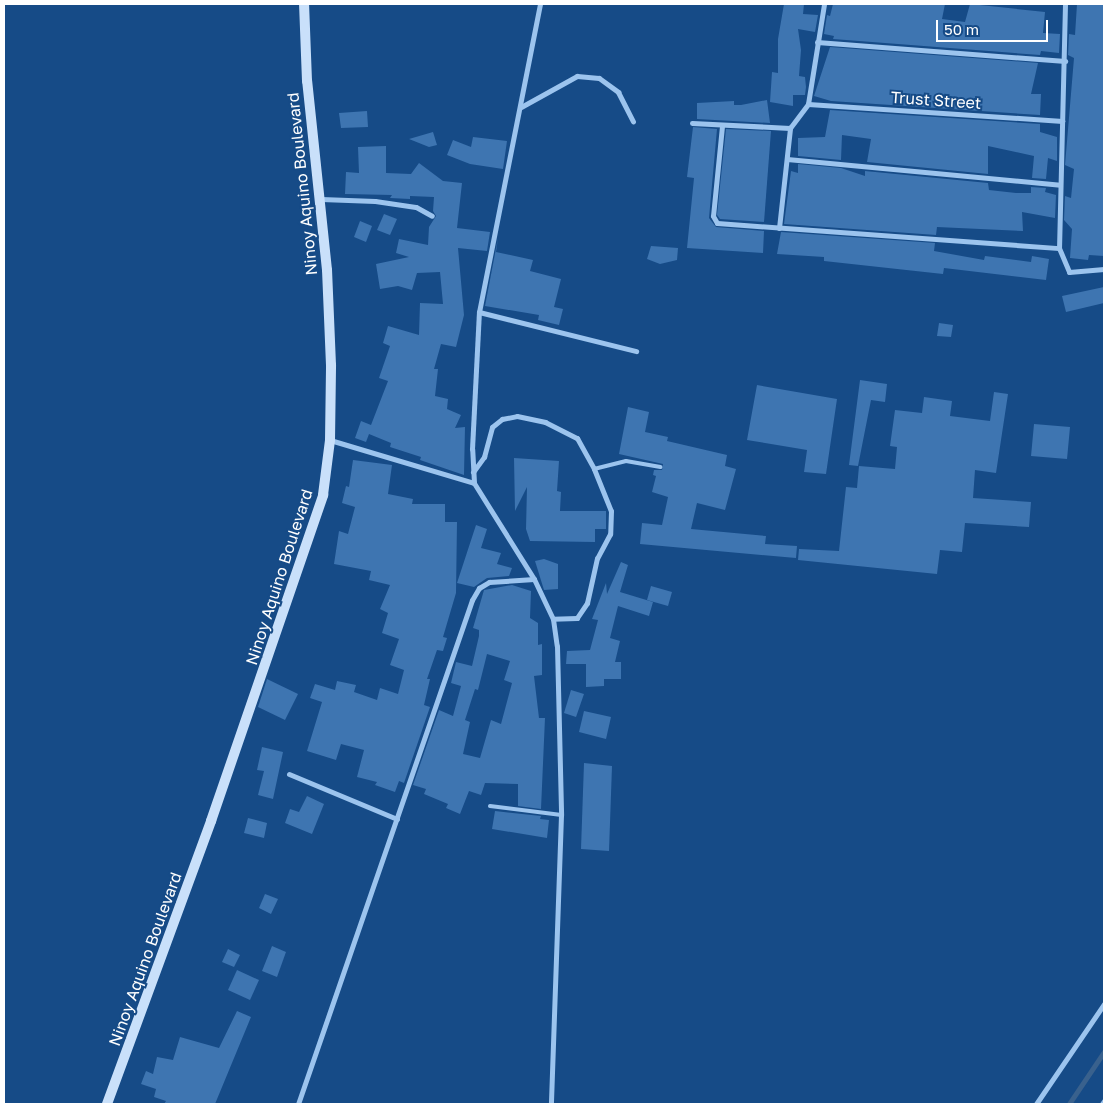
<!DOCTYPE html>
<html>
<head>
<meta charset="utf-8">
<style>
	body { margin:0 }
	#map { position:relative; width:1108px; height:1108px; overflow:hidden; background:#164b87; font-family:"Golos Text",sans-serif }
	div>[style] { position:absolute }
	.stream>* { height:4.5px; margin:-2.25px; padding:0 2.25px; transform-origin:2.25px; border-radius:2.25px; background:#39618d }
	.building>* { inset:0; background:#3e75b1 }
	.lane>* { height:4px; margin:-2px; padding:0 2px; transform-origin:2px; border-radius:2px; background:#9cc4ee }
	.street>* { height:5px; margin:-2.5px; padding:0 2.5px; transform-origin:2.5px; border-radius:2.5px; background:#9cc4ee }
	.secondary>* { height:10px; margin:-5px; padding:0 5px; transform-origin:5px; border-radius:5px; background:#c9e0fa }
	span { translate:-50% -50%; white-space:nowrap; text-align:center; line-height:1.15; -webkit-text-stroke:4px #164b87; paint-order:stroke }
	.street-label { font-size:16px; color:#fff }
	.frame { position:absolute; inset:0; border:5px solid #fff; pointer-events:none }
	.scale { position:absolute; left:936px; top:20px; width:112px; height:22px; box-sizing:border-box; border:2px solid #fff; border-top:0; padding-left:6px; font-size:15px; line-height:18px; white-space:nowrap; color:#fff; -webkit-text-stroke:4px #164b87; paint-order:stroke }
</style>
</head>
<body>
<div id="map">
	<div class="stream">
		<div style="left:1069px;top:1104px;width:63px;rotate:-56.1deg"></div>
	</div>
	<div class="building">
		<div style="clip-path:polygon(784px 4px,804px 4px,803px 14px,818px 15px,815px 32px,798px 29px,801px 50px,799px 76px,805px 77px,806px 87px,805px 95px,793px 95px,793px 106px,770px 102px,772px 72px,778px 73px,778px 39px)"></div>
		<div style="clip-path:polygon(833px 4px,945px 4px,942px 19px,965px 22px,970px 4px,1045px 12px,1043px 33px,1060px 34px,1059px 53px,1041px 51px,1040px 55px,833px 39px,834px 36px,824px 34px,827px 15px,830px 16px)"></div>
		<div style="clip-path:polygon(1077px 4px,1104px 4px,1104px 256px,1089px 255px,1088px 260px,1070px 258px,1072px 229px,1064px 220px,1065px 196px,1071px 198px,1074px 169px,1065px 165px,1074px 58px,1068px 55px,1069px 34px,1075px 35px)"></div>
		<div style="clip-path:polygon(830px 47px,1038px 63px,1031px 94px,1041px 94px,1040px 115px,831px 101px,814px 96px)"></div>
		<div style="clip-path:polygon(767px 100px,770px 123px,697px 119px,697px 103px,734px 101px,734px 105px,741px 105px)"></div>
		<div style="clip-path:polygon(830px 110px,1040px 124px,1040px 132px,1057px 137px,1057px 161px,1048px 158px,1046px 179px,1032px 178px,1034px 156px,988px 146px,988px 174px,867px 162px,871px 139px,842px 135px,841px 160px,798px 156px,798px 138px,825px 137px)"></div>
		<div style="clip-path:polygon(367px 111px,368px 127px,341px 128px,339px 113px)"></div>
		<div style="clip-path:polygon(693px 127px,717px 129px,709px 218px,716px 227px,764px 231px,763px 253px,687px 248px,694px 178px,687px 177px)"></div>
		<div style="clip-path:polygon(726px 129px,771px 131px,764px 222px,720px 219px,717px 215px)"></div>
		<div style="clip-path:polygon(433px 132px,437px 145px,429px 147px,409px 139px)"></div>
		<div style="clip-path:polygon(473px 137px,507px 141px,503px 169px,470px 164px,447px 155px,453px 140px,471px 147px)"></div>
		<div style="clip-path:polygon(386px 146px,386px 173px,411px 174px,419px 163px,443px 181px,462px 183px,457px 228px,490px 232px,487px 251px,458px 248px,464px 315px,456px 347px,441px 344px,434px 369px,438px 369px,435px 396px,448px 399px,447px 409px,461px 415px,455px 428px,465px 427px,464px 475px,420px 460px,421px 457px,390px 447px,391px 443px,369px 434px,366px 442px,355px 438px,361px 421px,371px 425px,388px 381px,379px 378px,390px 346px,383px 343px,388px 326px,419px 335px,420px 303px,443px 304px,440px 272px,417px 273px,412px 290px,398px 286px,380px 289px,376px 264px,409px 257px,396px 253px,399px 239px,428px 245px,429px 227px,436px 216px,433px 211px,434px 197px,410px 196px,410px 199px,390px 198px,392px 195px,345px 194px,346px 172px,359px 173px,358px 147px)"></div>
		<div style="clip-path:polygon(798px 164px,841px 168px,865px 176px,865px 171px,988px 183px,989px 190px,1016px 193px,1031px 193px,1031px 187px,1046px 188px,1045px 192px,1056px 195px,1055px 218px,1022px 212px,1023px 231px,937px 227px,936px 235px,784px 224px,791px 171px,798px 173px)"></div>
		<div style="clip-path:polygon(384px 214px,397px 219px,390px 235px,377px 230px)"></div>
		<div style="clip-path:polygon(360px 221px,372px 226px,366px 242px,354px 237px)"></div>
		<div style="clip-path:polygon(781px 232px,935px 243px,934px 251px,984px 260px,985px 256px,1031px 262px,1032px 256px,1049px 259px,1046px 280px,944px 268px,943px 274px,824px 261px,824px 257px,777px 254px)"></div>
		<div style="clip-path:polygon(498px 238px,496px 252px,533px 260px,530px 271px,561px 279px,554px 307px,563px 309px,559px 325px,538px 320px,539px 315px,485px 306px)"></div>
		<div style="clip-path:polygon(651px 246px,678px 248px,677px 260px,660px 264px,647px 259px)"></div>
		<div style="clip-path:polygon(1104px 287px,1104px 303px,1066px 312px,1062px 296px)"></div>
		<div style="clip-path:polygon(939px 323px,953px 325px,951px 337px,937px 336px)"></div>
		<div style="clip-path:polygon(860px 380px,887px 384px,885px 402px,871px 400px,858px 466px,849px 465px)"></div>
		<div style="clip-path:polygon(757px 385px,837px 399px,826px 474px,804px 472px,807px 450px,747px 440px)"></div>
		<div style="clip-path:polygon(994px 392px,1008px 394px,996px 473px,975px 470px,973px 498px,1031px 502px,1029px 527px,965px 523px,962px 552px,940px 550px,937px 574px,798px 560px,799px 549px,839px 551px,846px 487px,857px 488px,859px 466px,895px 469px,897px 447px,890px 446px,895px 410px,922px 413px,924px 397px,952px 401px,950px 416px,990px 421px)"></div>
		<div style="clip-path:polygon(628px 407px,649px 412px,645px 432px,668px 437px,667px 441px,727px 455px,725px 466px,736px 469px,725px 510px,697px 503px,691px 529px,766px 536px,765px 544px,797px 546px,796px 558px,640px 544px,642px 523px,662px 525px,668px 497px,652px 492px,656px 476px,653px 475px,654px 470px,662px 470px,663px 464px,619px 454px)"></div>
		<div style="clip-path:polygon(1034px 424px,1070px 427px,1067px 459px,1031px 456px)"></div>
		<div style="clip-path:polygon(514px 458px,559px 461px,557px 491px,561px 492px,560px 511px,606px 511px,606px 529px,595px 529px,595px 542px,530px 541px,526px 529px,527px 487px,515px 511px)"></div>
		<div style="clip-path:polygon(353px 460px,392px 465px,388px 494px,413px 499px,412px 504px,445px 504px,445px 522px,457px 522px,456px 593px,443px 637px,447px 638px,443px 651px,437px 650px,427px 679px,430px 679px,424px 705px,430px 707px,404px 783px,399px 781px,395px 792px,375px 785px,377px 782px,357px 777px,364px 750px,341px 744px,336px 760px,307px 751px,322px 702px,310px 698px,315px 684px,335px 690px,337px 681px,356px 685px,354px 692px,377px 700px,380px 688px,398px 694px,404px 670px,390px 665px,399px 639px,382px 633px,388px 613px,380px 609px,390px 585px,369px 580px,371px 571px,334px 564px,339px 531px,348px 534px,355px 507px,342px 503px,346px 486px,349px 487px)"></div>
		<div style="clip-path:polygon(476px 525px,487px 529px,481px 548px,501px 553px,497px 564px,512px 568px,509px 576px,487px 578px,474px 587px,457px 583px)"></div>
		<div style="clip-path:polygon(544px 559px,558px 564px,558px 589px,544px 590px,535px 561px)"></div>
		<div style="clip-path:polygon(621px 562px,628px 565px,620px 592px,653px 602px,649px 616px,618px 606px,610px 638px,620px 641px,615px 662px,621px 662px,621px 679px,604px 679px,604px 686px,586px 687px,586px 664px,566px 664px,567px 651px,590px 650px,598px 620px,592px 619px,606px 583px,607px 594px)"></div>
		<div style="clip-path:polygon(evenodd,512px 585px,531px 591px,530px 618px,538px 623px,538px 645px,542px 644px,542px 675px,534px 676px,539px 718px,545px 718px,541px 809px,518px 806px,518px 784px,485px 783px,481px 795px,469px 791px,460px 814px,446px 808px,448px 804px,424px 794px,426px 789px,413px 785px,439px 710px,453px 716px,461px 686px,451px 683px,456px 662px,472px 666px,479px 636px,479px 630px,473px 628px,484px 590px,512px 585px,487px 654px,510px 661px,504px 680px,512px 683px,501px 724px,491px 720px,480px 758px,463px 754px,470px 722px,465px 720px,475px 689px,478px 690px,487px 654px)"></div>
		<div style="clip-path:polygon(651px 586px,672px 592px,668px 606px,647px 600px)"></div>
		<div style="clip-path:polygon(267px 679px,298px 694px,285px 720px,258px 707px)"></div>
		<div style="clip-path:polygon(571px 690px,584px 694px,576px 717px,564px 713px)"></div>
		<div style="clip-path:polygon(584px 711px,611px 717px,606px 739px,579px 732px)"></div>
		<div style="clip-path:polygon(262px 747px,283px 752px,273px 799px,258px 795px,264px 771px,257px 770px)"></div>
		<div style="clip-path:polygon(584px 763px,612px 766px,609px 851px,581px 849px)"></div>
		<div style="clip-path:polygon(307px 796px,324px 804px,312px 834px,285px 823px,290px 809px,299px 812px)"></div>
		<div style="clip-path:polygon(495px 811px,541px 816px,540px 819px,549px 820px,547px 838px,492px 829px)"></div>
		<div style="clip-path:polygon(248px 818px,267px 823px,264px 838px,244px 833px)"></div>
		<div style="clip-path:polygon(265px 894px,278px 899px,271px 914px,259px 908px)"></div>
		<div style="clip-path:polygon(272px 946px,286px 952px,277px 977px,262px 971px)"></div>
		<div style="clip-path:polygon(228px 949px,240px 955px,234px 967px,222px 962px)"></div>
		<div style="clip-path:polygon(237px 970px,259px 980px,250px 1000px,228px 990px)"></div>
		<div style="clip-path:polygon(237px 1011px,251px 1017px,215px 1104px,164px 1104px,166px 1101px,154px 1097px,156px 1089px,141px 1084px,146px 1071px,153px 1074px,157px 1057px,173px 1060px,180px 1037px,219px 1048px)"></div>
	</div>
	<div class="lane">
		<div style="left:594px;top:469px;width:33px;rotate:-14deg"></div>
		<div style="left:626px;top:461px;width:35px;rotate:10deg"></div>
		<div style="left:490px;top:806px;width:72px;rotate:7.2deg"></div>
	</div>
	<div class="street">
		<div style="left:1065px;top:4px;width:244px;rotate:91.4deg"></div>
		<div style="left:1059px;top:248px;width:26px;rotate:67deg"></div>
		<div style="left:1069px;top:272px;width:35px;rotate:-5deg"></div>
		<div style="left:817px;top:42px;width:249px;rotate:4.4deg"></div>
		<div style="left:808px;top:104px;width:255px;rotate:3.8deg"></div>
		<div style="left:521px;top:107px;width:64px;rotate:-29deg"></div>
		<div style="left:577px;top:76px;width:22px;rotate:5deg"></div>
		<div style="left:599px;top:78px;width:24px;rotate:36deg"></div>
		<div style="left:618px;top:92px;width:33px;rotate:63deg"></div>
		<div style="left:692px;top:123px;width:98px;rotate:2.9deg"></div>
		<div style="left:722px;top:126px;width:90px;rotate:95.7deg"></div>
		<div style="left:713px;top:216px;width:8px;rotate:60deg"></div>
		<div style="left:717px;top:223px;width:343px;rotate:4.2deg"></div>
		<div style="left:787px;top:159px;width:274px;rotate:5.4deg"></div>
		<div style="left:321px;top:199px;width:54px;rotate:2.1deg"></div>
		<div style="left:375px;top:201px;width:41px;rotate:8.3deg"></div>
		<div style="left:416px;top:207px;width:18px;rotate:29deg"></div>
		<div style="left:779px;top:228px;width:101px;rotate:-83.7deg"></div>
		<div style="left:790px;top:128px;width:30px;rotate:-53deg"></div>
		<div style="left:808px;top:104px;width:101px;rotate:-80.9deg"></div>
		<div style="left:479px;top:312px;width:162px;rotate:14deg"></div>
		<div style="left:330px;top:440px;width:150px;rotate:16.6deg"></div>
		<div style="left:474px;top:483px;width:113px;rotate:58deg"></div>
		<div style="left:534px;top:579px;width:44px;rotate:64.6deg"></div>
		<div style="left:553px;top:619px;width:27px;rotate:82deg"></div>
		<div style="left:557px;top:646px;width:169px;rotate:88.6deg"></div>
		<div style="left:561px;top:815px;width:289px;rotate:92deg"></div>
		<div style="left:473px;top:472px;width:19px;rotate:-54deg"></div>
		<div style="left:484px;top:457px;width:31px;rotate:-75deg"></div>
		<div style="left:492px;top:427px;width:13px;rotate:-39deg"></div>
		<div style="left:502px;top:419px;width:15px;rotate:-11deg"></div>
		<div style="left:517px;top:416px;width:29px;rotate:12deg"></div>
		<div style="left:545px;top:422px;width:36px;rotate:27deg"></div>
		<div style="left:577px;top:438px;width:35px;rotate:61deg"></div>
		<div style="left:594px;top:469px;width:45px;rotate:68deg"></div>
		<div style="left:611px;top:511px;width:23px;rotate:92deg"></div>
		<div style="left:610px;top:534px;width:27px;rotate:118deg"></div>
		<div style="left:597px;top:558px;width:46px;rotate:102.5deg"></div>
		<div style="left:587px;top:603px;width:18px;rotate:124deg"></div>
		<div style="left:577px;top:618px;width:24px;rotate:178deg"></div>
		<div style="left:474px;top:483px;width:34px;rotate:-93deg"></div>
		<div style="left:472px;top:449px;width:137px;rotate:-87.1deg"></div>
		<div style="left:479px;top:312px;width:314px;rotate:-78.8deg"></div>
		<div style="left:289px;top:774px;width:117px;rotate:22.6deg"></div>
		<div style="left:298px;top:1104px;width:533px;rotate:-70.95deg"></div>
		<div style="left:472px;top:600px;width:14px;rotate:-60deg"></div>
		<div style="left:479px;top:588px;width:12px;rotate:-31deg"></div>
		<div style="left:489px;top:582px;width:45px;rotate:-3.8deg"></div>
		<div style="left:1036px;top:1104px;width:121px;rotate:-55.8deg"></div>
		<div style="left:1102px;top:1104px;width:4px;rotate:-56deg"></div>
	</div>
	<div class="secondary">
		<div style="left:107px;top:1104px;width:302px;rotate:-69.8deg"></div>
		<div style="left:211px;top:821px;width:345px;rotate:-71deg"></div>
		<div style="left:323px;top:495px;width:55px;rotate:-82.7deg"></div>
		<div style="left:330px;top:440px;width:75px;rotate:-89.2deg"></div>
		<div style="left:331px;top:365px;width:95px;rotate:-92.4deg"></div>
		<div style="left:327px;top:270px;width:190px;rotate:-96deg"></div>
		<div style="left:307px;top:81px;width:77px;rotate:-92.2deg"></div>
	</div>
	<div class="street-label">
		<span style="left:936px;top:100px;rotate:4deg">Trust Street</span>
		<span style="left:302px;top:184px;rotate:-96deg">Ninoy Aquino Boulevard</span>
		<span style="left:279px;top:577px;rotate:-72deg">Ninoy Aquino Boulevard</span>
		<span style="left:145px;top:959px;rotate:-70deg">Ninoy Aquino Boulevard</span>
	</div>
	<div class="frame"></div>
	<div class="scale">50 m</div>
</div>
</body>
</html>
